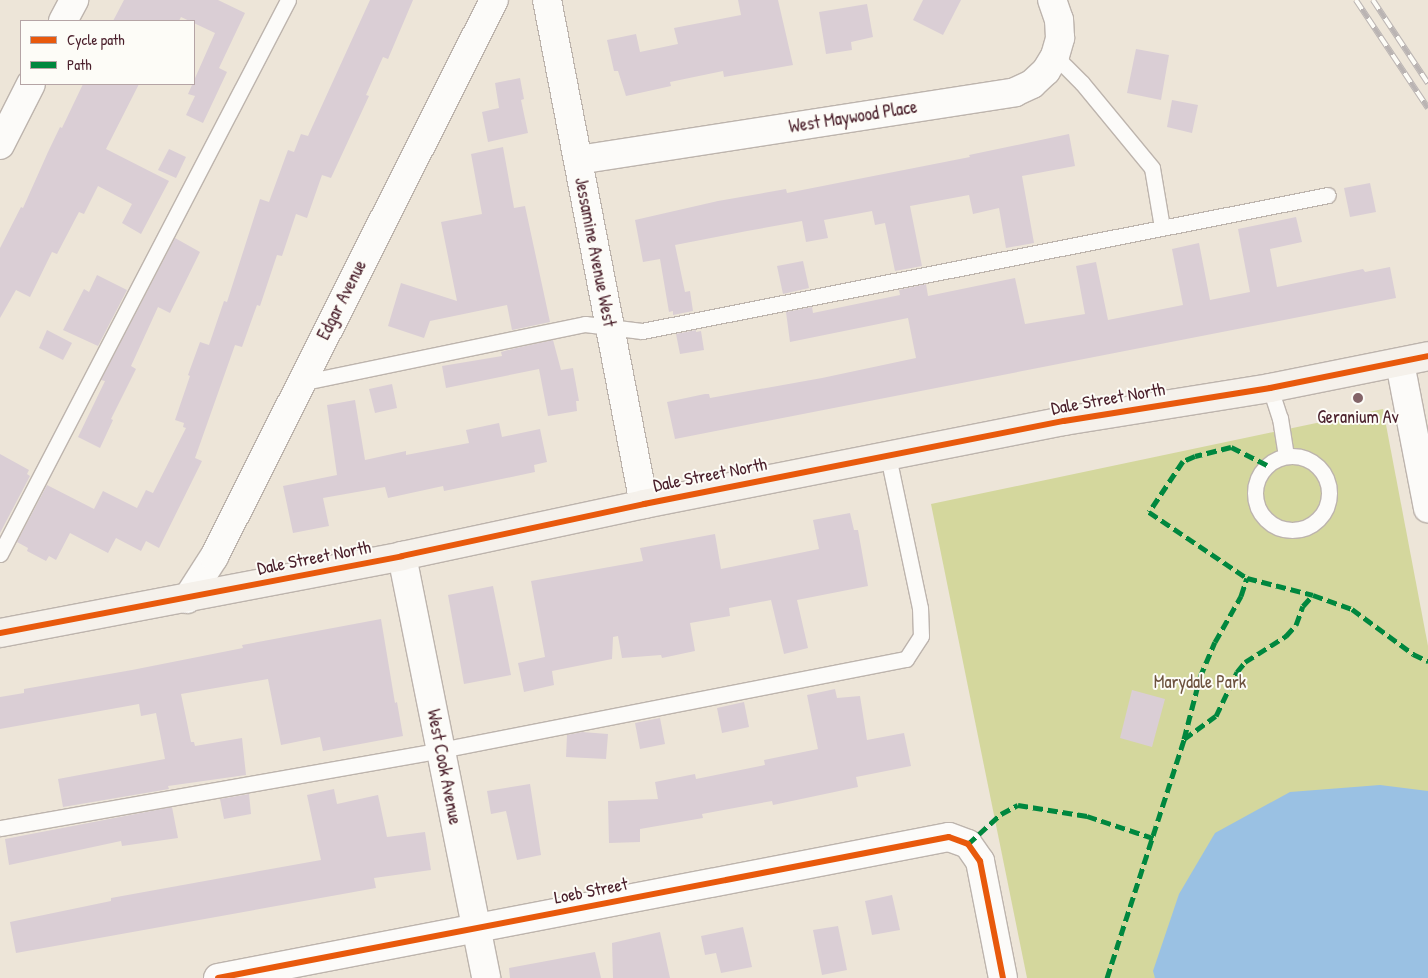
<!DOCTYPE html>
<html>
<head>
<meta charset="utf-8">
<style>
	body { margin:0 }
	#map { position:relative; width:1428px; height:978px; overflow:hidden; background:#ede5d8; font-family:"Patrick Hand",sans-serif }
	div>[style] { position:absolute }
	.green>* { inset:0; background:#d4d79d }
	.water>* { inset:0; background:#9ac1e3 }
	.building>* { inset:0; background:#daced5 }
	.roads { filter:drop-shadow(1px 0 #bdb4ad) drop-shadow(-1px 0 #bdb4ad) drop-shadow(0 1px #bdb4ad) drop-shadow(0 -1px #bdb4ad) }
	.service>* { height:15px; margin:-7.5px; padding:0 7.5px; transform-origin:7.5px; border-radius:7.5px; background:#fcfbf9 }
	.service>.ring { margin:-7.5px; padding:0; box-sizing:content-box; background:none; border:15px solid #fcfbf9; border-radius:50% }
	.minor>* { height:28px; margin:-14px; padding:0 14px; transform-origin:14px; border-radius:14px; background:#fcfbf9 }
	.secondary>* { height:28px; margin:-14px; padding:0 14px; transform-origin:14px; border-radius:14px; background:#f5f1eb }
	.rail>* { height:5.5px; margin-top:-2.75px; transform-origin:0; background:repeating-linear-gradient(90deg,#fdfcf7 0 11px,#bab4b3 0 22px); box-sizing:border-box; border-block:1px solid #bab4b3 }
	.quiet>* { height:5px; margin-top:-2.5px; transform-origin:0; background:repeating-linear-gradient(90deg,#00873e 0 10px,transparent 0 15px) }
	.cycleway>* { height:6px; margin:-3px; padding:0 3px; transform-origin:3px; border-radius:3px; background:#e8590c }
	.dots>* { width:14px; height:14px; translate:-50% -50%; box-sizing:border-box; border:2px solid #fdfcf7; border-radius:50% }
	span { translate:-50% -50%; white-space:nowrap; text-align:center; line-height:1.15; -webkit-text-stroke:4px #fdfcf7; paint-order:stroke }
	.street-label { font-size:18px; color:#4a1f2b }
	.poi-label { font-size:18px; color:#4a1f2b }
	.park-label { font-size:18px; color:#6d533f }
	.legend { position:absolute; left:20px; top:20px; width:175px; height:65px; box-sizing:border-box; background:#fdfcf7; border:1px solid #b5a4a5; margin:0; padding:6px 9px; list-style:none; font-size:15px; color:#4a1f2b }
	.legend li { display:flex; align-items:center; gap:10px; height:25px }
	.legend b { width:25px; border:1px solid #b5a4a5 }
</style>
</head>
<body>
<div id="map">
	<div class="green">
		<div style="clip-path:polygon(1383px 409px,1428px 646px,1428px 978px,1027px 978px,931px 504px)"></div>
	</div>
	<div class="water">
		<div style="clip-path:polygon(1380px 785px,1428px 791px,1428px 978px,1155px 978px,1153px 971px,1179px 894px,1215px 833px,1290px 792px)"></div>
	</div>
	<div class="building">
		<div style="clip-path:polygon(124px 0,218px 0,245px 13px,219px 68px,227px 72px,203px 123px,186px 115px,195px 96px,188px 94px,215px 33px,181px 17px,179px 21px,113px 21px)"></div>
		<div style="clip-path:polygon(370px 0,413px 0,388px 59px,383px 57px,366px 95px,369px 96px,331px 178px,322px 175px,307px 218px,296px 214px,282px 256px,277px 255px,260px 306px,257px 305px,242px 347px,235px 345px,195px 458px,202px 461px,159px 548px,146px 541px,141px 551px,116px 538px,108px 553px,70px 533px,56px 560px,49px 556px,46px 561px,27px 551px,28px 548px,17px 542px,47px 485px,94px 509px,103px 491px,137px 508px,146px 490px,153px 493px,186px 428px,183px 427px,184px 423px,175px 420px,190px 376px,188px 375px,200px 342px,209px 345px,224px 301px,227px 302px,260px 199px,269px 202px,288px 150px,294px 152px,301px 134px,308px 136px)"></div>
		<div style="clip-path:polygon(738px 0,778px 0,793px 65px,724px 77px,723px 71px,670px 82px,671px 86px,626px 96px,618px 71px,614px 71px,607px 40px,636px 34px,640px 52px,678px 44px,674px 28px,741px 15px)"></div>
		<div style="clip-path:polygon(923px 0,961px 0,943px 35px,913px 20px)"></div>
		<div style="clip-path:polygon(867px 4px,873px 37px,851px 42px,852px 50px,826px 54px,819px 12px)"></div>
		<div style="clip-path:polygon(1136px 49px,1169px 55px,1161px 100px,1127px 93px)"></div>
		<div style="clip-path:polygon(520px 78px,524px 99px,521px 100px,528px 133px,488px 142px,482px 112px,499px 108px,495px 83px)"></div>
		<div style="clip-path:polygon(83px 84px,139px 84px,106px 149px,169px 181px,141px 234px,122px 223px,132px 204px,98px 186px,84px 214px,79px 212px,57px 254px,52px 252px,30px 297px,16px 290px,0 318px,0 248px,21px 207px,23px 208px,48px 152px,60px 127px,62px 128px)"></div>
		<div style="clip-path:polygon(1172px 100px,1198px 105px,1192px 133px,1167px 127px)"></div>
		<div style="clip-path:polygon(1069px 134px,1075px 166px,1022px 176px,1034px 243px,1006px 248px,999px 208px,973px 214px,969px 195px,910px 206px,922px 266px,895px 271px,885px 223px,875px 225px,872px 211px,824px 220px,828px 238px,806px 242px,802px 221px,747px 231px,675px 245px,685px 292px,690px 291px,693px 311px,673px 315px,673px 311px,669px 312px,660px 259px,643px 262px,635px 220px,718px 201px,786px 189px,787px 193px,970px 157px,969px 155px)"></div>
		<div style="clip-path:polygon(503px 147px,514px 208px,525px 206px,550px 322px,512px 330px,507px 305px,430px 321px,424px 338px,388px 326px,401px 283px,457px 301px,441px 222px,482px 214px,471px 154px)"></div>
		<div style="clip-path:polygon(169px 149px,186px 157px,176px 178px,158px 170px)"></div>
		<div style="clip-path:polygon(1370px 183px,1376px 212px,1350px 217px,1344px 188px)"></div>
		<div style="clip-path:polygon(1296px 217px,1302px 242px,1270px 249px,1277px 287px,1363px 269px,1365px 272px,1390px 267px,1396px 298px,675px 439px,667px 402px,705px 394px,709px 394px,710px 398px,822px 378px,916px 358px,908px 318px,790px 342px,786px 312px,812px 307px,813px 313px,900px 295px,899px 290px,926px 284px,928px 296px,1015px 278px,1025px 324px,1085px 314px,1076px 266px,1096px 262px,1108px 320px,1183px 305px,1172px 249px,1199px 243px,1210px 300px,1250px 292px,1238px 229px)"></div>
		<div style="clip-path:polygon(175px 238px,200px 252px,170px 313px,158px 307px,131px 366px,136px 369px,111px 419px,113px 420px,100px 448px,78px 437px,105px 381px,101px 380px)"></div>
		<div style="clip-path:polygon(803px 261px,809px 288px,783px 294px,777px 266px)"></div>
		<div style="clip-path:polygon(97px 275px,127px 290px,98px 346px,63px 330px,84px 289px,89px 292px)"></div>
		<div style="clip-path:polygon(47px 330px,72px 343px,63px 360px,39px 348px)"></div>
		<div style="clip-path:polygon(696px 330px,696px 332px,701px 331px,704px 350px,680px 354px,676px 334px)"></div>
		<div style="clip-path:polygon(553px 340px,561px 370px,573px 368px,579px 401px,576px 401px,577px 411px,548px 416px,539px 369px,446px 388px,442px 366px,502px 356px,501px 352px,516px 348px)"></div>
		<div style="clip-path:polygon(392px 384px,397px 408px,375px 413px,369px 389px)"></div>
		<div style="clip-path:polygon(355px 400px,365px 460px,406px 451px,406px 455px,469px 443px,466px 430px,499px 423px,502px 437px,540px 429px,547px 462px,534px 465px,535px 472px,444px 491px,443px 486px,388px 498px,385px 487px,323px 498px,329px 526px,293px 533px,283px 486px,337px 475px,327px 405px)"></div>
		<div style="clip-path:polygon(0 454px,29px 470px,27px 474px,30px 476px,0 533px)"></div>
		<div style="clip-path:polygon(850px 513px,854px 530px,858px 530px,868px 586px,797px 600px,808px 648px,784px 654px,771px 600px,729px 608px,730px 616px,690px 623px,695px 651px,662px 658px,661px 655px,622px 658px,618px 636px,613px 637px,612px 659px,552px 671px,554px 685px,524px 692px,518px 663px,545px 657px,531px 581px,643px 561px,640px 548px,715px 534px,721px 569px,819px 549px,813px 520px)"></div>
		<div style="clip-path:polygon(493px 586px,511px 675px,464px 684px,448px 595px)"></div>
		<div style="clip-path:polygon(381px 619px,395px 703px,397px 702px,403px 736px,323px 751px,320px 737px,281px 745px,268px 679px,181px 694px,191px 742px,194px 742px,195px 746px,242px 738px,246px 775px,168px 786px,169px 789px,63px 807px,58px 779px,165px 759px,156px 713px,141px 716px,139px 704px,0 729px,0 697px,24px 693px,24px 689px,132px 670px,243px 648px,242px 645px)"></div>
		<div style="clip-path:polygon(835px 689px,837px 698px,860px 696px,867px 740px,904px 733px,911px 766px,856px 777px,858px 787px,773px 805px,772px 801px,702px 814px,703px 818px,640px 829px,640px 842px,609px 843px,608px 801px,658px 799px,655px 782px,695px 774px,696px 779px,765px 765px,764px 760px,818px 749px,807px 695px)"></div>
		<div style="clip-path:polygon(1132px 690px,1165px 699px,1152px 747px,1120px 738px)"></div>
		<div style="clip-path:polygon(744px 702px,749px 727px,722px 733px,717px 708px)"></div>
		<div style="clip-path:polygon(660px 718px,665px 744px,640px 749px,635px 723px)"></div>
		<div style="clip-path:polygon(582px 732px,608px 734px,606px 759px,566px 757px,567px 735px)"></div>
		<div style="clip-path:polygon(530px 784px,541px 855px,517px 860px,506px 811px,491px 814px,487px 791px)"></div>
		<div style="clip-path:polygon(334px 789px,337px 804px,378px 795px,387px 837px,425px 832px,431px 870px,374px 878px,376px 888px,16px 953px,10px 922px,111px 901px,111px 898px,321px 860px,307px 795px)"></div>
		<div style="clip-path:polygon(249px 794px,251px 814px,224px 819px,220px 799px)"></div>
		<div style="clip-path:polygon(172px 807px,178px 838px,122px 846px,121px 841px,9px 865px,5px 839px)"></div>
		<div style="clip-path:polygon(892px 895px,900px 930px,872px 935px,865px 901px)"></div>
		<div style="clip-path:polygon(838px 926px,847px 970px,822px 975px,813px 930px)"></div>
		<div style="clip-path:polygon(743px 927px,752px 967px,721px 973px,716px 953px,705px 955px,701px 936px)"></div>
		<div style="clip-path:polygon(660px 932px,670px 978px,613px 978px,612px 943px)"></div>
		<div style="clip-path:polygon(595px 952px,601px 978px,510px 978px,509px 968px)"></div>
	</div>
	<div class="roads">
		<div class="service">
			<div style="left:1055px;top:56px;width:38px;rotate:45deg"></div>
			<div style="left:1082px;top:83px;width:110px;rotate:50.5deg"></div>
			<div style="left:1152px;top:168px;width:60px;rotate:80.4deg"></div>
			<div style="left:300px;top:383px;width:291px;rotate:-11.7deg"></div>
			<div style="left:585px;top:324px;width:57px;rotate:7deg"></div>
			<div style="left:642px;top:331px;width:699px;rotate:-11.21deg"></div>
			<div style="left:1270px;top:388px;width:32px;rotate:72deg"></div>
			<div style="left:1280px;top:418px;width:38px;rotate:81deg"></div>
			<div class="ring" style="left:1255px;top:456px;width:59px;height:59px"></div>
			<div style="left:0;top:554px;width:624px;rotate:-62.53deg"></div>
			<div style="left:0;top:828px;width:448px;rotate:-10deg"></div>
			<div style="left:441px;top:750px;width:474px;rotate:-11.1deg"></div>
			<div style="left:906px;top:659px;width:27px;rotate:-57deg"></div>
			<div style="left:921px;top:636px;width:28px;rotate:-92deg"></div>
			<div style="left:920px;top:608px;width:155px;rotate:-101.9deg"></div>
		</div>
		<div class="minor">
			<div style="left:547px;top:0;width:513px;rotate:79.11deg"></div>
			<div style="left:63px;top:21px;width:24px;rotate:-62deg"></div>
			<div style="left:0;top:145px;width:68px;rotate:-63.1deg"></div>
			<div style="left:578px;top:160px;width:442px;rotate:-8.8deg"></div>
			<div style="left:1015px;top:92px;width:19px;rotate:-25deg"></div>
			<div style="left:1032px;top:84px;width:19px;rotate:-43deg"></div>
			<div style="left:1046px;top:71px;width:17px;rotate:-59deg"></div>
			<div style="left:1055px;top:56px;width:19px;rotate:-74deg"></div>
			<div style="left:1060px;top:38px;width:18px;rotate:-93deg"></div>
			<div style="left:1059px;top:20px;width:21px;rotate:-109deg"></div>
			<div style="left:1400px;top:363px;width:148px;rotate:79.1deg"></div>
			<div style="left:402px;top:556px;width:430px;rotate:78.7deg"></div>
			<div style="left:187px;top:599px;width:50px;rotate:-57.3deg"></div>
			<div style="left:214px;top:557px;width:623px;rotate:-63.31deg"></div>
			<div style="left:218px;top:978px;width:744px;rotate:-10.92deg"></div>
			<div style="left:949px;top:837px;width:20px;rotate:20deg"></div>
			<div style="left:968px;top:844px;width:21px;rotate:55deg"></div>
			<div style="left:980px;top:861px;width:119px;rotate:78.9deg"></div>
		</div>
		<div class="secondary">
			<div style="left:0;top:633px;width:409px;rotate:-10.8deg"></div>
			<div style="left:402px;top:556px;width:248px;rotate:-12.1deg"></div>
			<div style="left:644px;top:504px;width:428px;rotate:-11.2deg"></div>
			<div style="left:1064px;top:421px;width:209px;rotate:-9.1deg"></div>
			<div style="left:1270px;top:388px;width:161px;rotate:-11.4deg"></div>
		</div>
	</div>
	<div class="rail">
		<div style="left:1356px;top:0;width:130px;rotate:56.3deg"></div>
		<div style="left:1373px;top:0;width:100px;rotate:56.5deg"></div>
	</div>
	<div class="quiet">
		<div style="left:1267px;top:465px;width:40px;rotate:-153.4deg"></div>
		<div style="left:1231px;top:447px;width:37px;rotate:166deg"></div>
		<div style="left:1195px;top:456px;width:13px;rotate:157deg"></div>
		<div style="left:1183px;top:461px;width:61px;rotate:123.7deg"></div>
		<div style="left:1149px;top:512px;width:118px;rotate:34deg"></div>
		<div style="left:1247px;top:578px;width:68px;rotate:14.4deg"></div>
		<div style="left:1313px;top:595px;width:41px;rotate:19.7deg"></div>
		<div style="left:1352px;top:609px;width:76px;rotate:36.4deg"></div>
		<div style="left:1413px;top:654px;width:17px;rotate:25deg"></div>
		<div style="left:1184px;top:739px;width:64px;rotate:-75.5deg"></div>
		<div style="left:1200px;top:677px;width:38px;rotate:-67deg"></div>
		<div style="left:1215px;top:642px;width:53px;rotate:-60.5deg"></div>
		<div style="left:1241px;top:596px;width:19px;rotate:-72deg"></div>
		<div style="left:968px;top:844px;width:45px;rotate:-42.3deg"></div>
		<div style="left:1001px;top:814px;width:19px;rotate:-28deg"></div>
		<div style="left:1018px;top:805px;width:70px;rotate:9.1deg"></div>
		<div style="left:1087px;top:816px;width:70px;rotate:18.4deg"></div>
		<div style="left:1107px;top:978px;width:251px;rotate:-72.1deg"></div>
		<div style="left:1184px;top:739px;width:39px;rotate:-36deg"></div>
		<div style="left:1216px;top:716px;width:49px;rotate:-64.5deg"></div>
		<div style="left:1237px;top:672px;width:13px;rotate:-51deg"></div>
		<div style="left:1245px;top:662px;width:49px;rotate:-32.4deg"></div>
		<div style="left:1286px;top:636px;width:15px;rotate:-48deg"></div>
		<div style="left:1296px;top:625px;width:20px;rotate:-70deg"></div>
		<div style="left:1303px;top:606px;width:15px;rotate:-48deg"></div>
	</div>
	<div class="cycleway">
		<div style="left:0;top:633px;width:409px;rotate:-10.8deg"></div>
		<div style="left:402px;top:556px;width:248px;rotate:-12.1deg"></div>
		<div style="left:644px;top:504px;width:428px;rotate:-11.2deg"></div>
		<div style="left:1064px;top:421px;width:209px;rotate:-9.1deg"></div>
		<div style="left:1270px;top:388px;width:161px;rotate:-11.4deg"></div>
		<div style="left:218px;top:978px;width:744px;rotate:-10.92deg"></div>
		<div style="left:949px;top:837px;width:20px;rotate:20deg"></div>
		<div style="left:968px;top:844px;width:21px;rotate:55deg"></div>
		<div style="left:980px;top:861px;width:119px;rotate:78.9deg"></div>
	</div>
	<div class="dots">
		<div style="left:1358px;top:398px;background:#836468"></div>
	</div>
	<div class="street-label">
		<span style="left:853px;top:117px;rotate:-9deg">West Maywood Place</span>
		<span style="left:595px;top:252px;rotate:79deg">Jessamine Avenue West</span>
		<span style="left:342px;top:300px;rotate:-63deg">Edgar Avenue</span>
		<span style="left:1108px;top:399px;rotate:-10deg">Dale Street North</span>
		<span style="left:710px;top:475px;rotate:-11deg">Dale Street North</span>
		<span style="left:314px;top:558px;rotate:-11deg">Dale Street North</span>
		<span style="left:444px;top:767px;rotate:79deg">West Cook Avenue</span>
		<span style="left:591px;top:891px;rotate:-11deg">Loeb Street</span>
	</div>
	<div class="poi-label">
		<span style="left:1358px;top:417px">Geranium Av</span>
	</div>
	<div class="park-label">
		<span style="left:1200px;top:682px">Marydale Park</span>
	</div>
	<ul class="legend">
	<li><b style="height:6px;background:#e8590c"></b>Cycle path</li>
	<li><b style="height:6px;background:#00873e"></b>Path</li>
	</ul>
</div>
</body>
</html>
